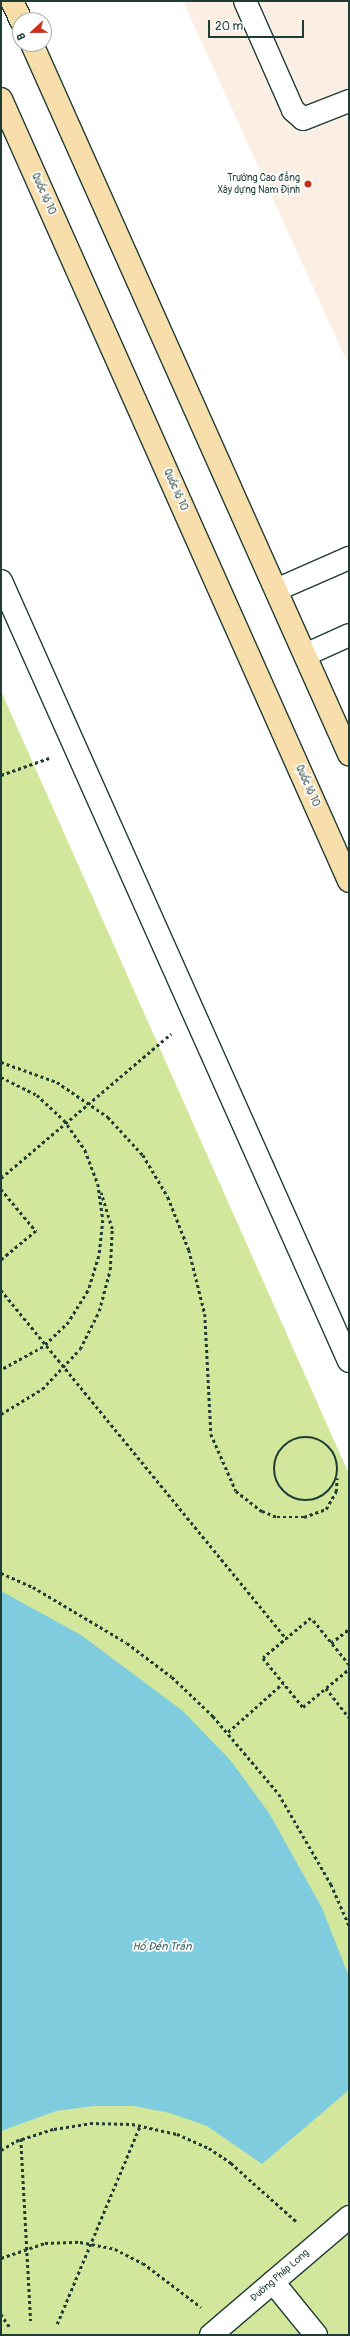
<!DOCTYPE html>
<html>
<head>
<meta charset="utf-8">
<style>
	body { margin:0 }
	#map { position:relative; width:350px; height:2336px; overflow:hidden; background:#fff; font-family:Pangolin,sans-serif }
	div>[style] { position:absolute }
	.built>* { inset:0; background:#fbefe3 }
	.green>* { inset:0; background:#d2e79b }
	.water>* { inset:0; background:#7fccde }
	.path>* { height:2.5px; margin-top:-1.25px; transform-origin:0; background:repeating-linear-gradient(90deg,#1f3d34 0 3px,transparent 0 6px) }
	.path>.ring { margin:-1.25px; padding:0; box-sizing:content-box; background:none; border:2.5px solid #1f3d34; border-radius:50% }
	.roads { filter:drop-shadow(1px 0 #1f3d34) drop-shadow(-1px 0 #1f3d34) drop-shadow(0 1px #1f3d34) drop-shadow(0 -1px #1f3d34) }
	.minor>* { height:22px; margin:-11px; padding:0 11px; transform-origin:11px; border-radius:11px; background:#fff }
	.highway>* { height:22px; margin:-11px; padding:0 11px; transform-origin:11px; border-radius:11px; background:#f8deab }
	.dots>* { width:11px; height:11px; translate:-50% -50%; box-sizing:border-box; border:2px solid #fff; border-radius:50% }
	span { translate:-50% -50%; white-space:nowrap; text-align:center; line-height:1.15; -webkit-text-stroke:3.5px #fff; paint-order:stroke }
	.poi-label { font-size:10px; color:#1f3d34 }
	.right { translate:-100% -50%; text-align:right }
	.street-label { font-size:10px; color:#1f3d34 }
	.water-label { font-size:11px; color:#37615e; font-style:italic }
	.frame { position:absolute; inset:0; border:2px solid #1f3d34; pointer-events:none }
	.north { position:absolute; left:12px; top:12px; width:40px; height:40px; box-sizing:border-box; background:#fff; border:1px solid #a5b1ae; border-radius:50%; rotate:248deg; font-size:11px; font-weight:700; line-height:16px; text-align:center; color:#1f3d34 }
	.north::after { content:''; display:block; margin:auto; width:14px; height:18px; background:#c8321e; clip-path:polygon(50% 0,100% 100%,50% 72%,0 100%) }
	.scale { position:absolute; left:208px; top:20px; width:96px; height:18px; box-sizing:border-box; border:2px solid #1f3d34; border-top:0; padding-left:5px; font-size:12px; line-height:14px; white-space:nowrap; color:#1f3d34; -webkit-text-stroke:3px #fff; paint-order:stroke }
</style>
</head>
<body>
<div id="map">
	<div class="built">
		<div style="clip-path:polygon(183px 1px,349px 1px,349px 366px)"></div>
	</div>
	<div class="green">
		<div style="clip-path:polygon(1px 691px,349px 1474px,349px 2335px,1px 2335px)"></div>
	</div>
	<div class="water">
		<div style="clip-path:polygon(1px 1591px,81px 1635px,183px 1711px,231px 1761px,269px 1813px,322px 1908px,349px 1977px,349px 2090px,262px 2164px,207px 2126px,170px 2113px,134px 2106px,94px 2106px,56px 2111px,1px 2131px)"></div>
	</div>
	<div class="path">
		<div style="left:1px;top:775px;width:51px;rotate:-19.5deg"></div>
		<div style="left:1px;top:1062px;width:59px;rotate:19.7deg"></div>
		<div style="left:57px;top:1082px;width:62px;rotate:34.5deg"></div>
		<div style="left:108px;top:1117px;width:52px;rotate:47.4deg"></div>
		<div style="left:143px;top:1155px;width:49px;rotate:59.2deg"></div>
		<div style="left:168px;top:1197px;width:57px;rotate:68.4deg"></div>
		<div style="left:189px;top:1250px;width:66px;rotate:76deg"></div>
		<div style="left:205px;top:1314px;width:120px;rotate:87.1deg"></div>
		<div style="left:211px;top:1434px;width:62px;rotate:66.3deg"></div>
		<div style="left:236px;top:1491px;width:33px;rotate:38deg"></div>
		<div style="left:262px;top:1511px;width:16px;rotate:22deg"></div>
		<div style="left:277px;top:1517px;width:27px"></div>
		<div style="left:304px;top:1517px;width:23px;rotate:-20deg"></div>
		<div style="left:326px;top:1509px;width:20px;rotate:-60deg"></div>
		<div style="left:336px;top:1492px;width:14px;rotate:-86deg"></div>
		<div style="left:1px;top:1077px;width:40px;rotate:26.6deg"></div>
		<div style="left:37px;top:1095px;width:37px;rotate:43deg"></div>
		<div style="left:64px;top:1120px;width:37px;rotate:55deg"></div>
		<div style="left:85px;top:1150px;width:36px;rotate:69deg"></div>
		<div style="left:98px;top:1184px;width:36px;rotate:82deg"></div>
		<div style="left:103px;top:1220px;width:36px;rotate:96deg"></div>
		<div style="left:99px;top:1256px;width:37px;rotate:107deg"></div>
		<div style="left:88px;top:1291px;width:36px;rotate:122deg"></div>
		<div style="left:69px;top:1322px;width:36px;rotate:136deg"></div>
		<div style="left:43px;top:1347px;width:48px;rotate:151.3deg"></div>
		<div style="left:1px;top:1178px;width:223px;rotate:-40.3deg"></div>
		<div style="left:1px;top:1189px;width:55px;rotate:50.2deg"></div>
		<div style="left:36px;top:1231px;width:45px;rotate:140.4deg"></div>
		<div style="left:1px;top:1290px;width:451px;rotate:50.7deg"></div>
		<div style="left:1px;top:1414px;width:48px;rotate:-31.4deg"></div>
		<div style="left:42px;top:1389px;width:55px;rotate:-46.5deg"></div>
		<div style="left:80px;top:1349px;width:42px;rotate:-63.4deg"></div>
		<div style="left:99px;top:1311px;width:42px;rotate:-75deg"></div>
		<div style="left:110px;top:1270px;width:41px;rotate:-87.2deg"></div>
		<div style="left:112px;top:1229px;width:38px;rotate:-107deg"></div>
		<div class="ring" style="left:274px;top:1437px;width:61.5px;height:61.5px"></div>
		<div style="left:1px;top:1573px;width:35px;rotate:24deg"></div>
		<div style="left:33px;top:1587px;width:109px;rotate:30.8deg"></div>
		<div style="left:127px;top:1643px;width:56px;rotate:37.1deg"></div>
		<div style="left:172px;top:1677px;width:57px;rotate:43.6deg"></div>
		<div style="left:213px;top:1716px;width:102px;rotate:49.8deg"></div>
		<div style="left:279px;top:1794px;width:104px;rotate:60deg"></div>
		<div style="left:331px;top:1884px;width:45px;rotate:66.3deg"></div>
		<div style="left:331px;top:1643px;width:23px;rotate:-38deg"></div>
		<div style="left:349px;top:1665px;width:60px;rotate:-129deg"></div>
		<div style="left:311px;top:1618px;width:62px;rotate:140.2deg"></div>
		<div style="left:263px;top:1658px;width:63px;rotate:50.8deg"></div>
		<div style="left:303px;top:1707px;width:60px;rotate:-39.6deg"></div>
		<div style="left:326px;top:1688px;width:37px;rotate:52deg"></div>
		<div style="left:228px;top:1732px;width:74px;rotate:-41.7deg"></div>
		<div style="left:21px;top:2139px;width:182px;rotate:86.9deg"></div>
		<div style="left:1px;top:2150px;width:17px;rotate:-31deg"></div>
		<div style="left:16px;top:2141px;width:40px;rotate:-18deg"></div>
		<div style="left:54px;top:2129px;width:36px;rotate:-9deg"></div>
		<div style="left:90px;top:2123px;width:42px;rotate:1.4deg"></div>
		<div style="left:132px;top:2124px;width:46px;rotate:12.5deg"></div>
		<div style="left:177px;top:2134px;width:35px;rotate:24deg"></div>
		<div style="left:209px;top:2148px;width:27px;rotate:34deg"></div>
		<div style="left:231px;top:2163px;width:90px;rotate:41.8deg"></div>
		<div style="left:1px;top:2258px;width:46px;rotate:-18.8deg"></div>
		<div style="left:45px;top:2243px;width:35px;rotate:-2deg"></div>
		<div style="left:80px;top:2242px;width:36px;rotate:11deg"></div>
		<div style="left:115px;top:2249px;width:31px;rotate:27deg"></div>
		<div style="left:143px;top:2263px;width:73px;rotate:37.2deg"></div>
		<div style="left:1px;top:2314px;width:18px;rotate:56deg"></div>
		<div style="left:57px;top:2324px;width:215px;rotate:-67.3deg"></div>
	</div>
	<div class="roads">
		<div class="minor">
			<div style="left:245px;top:1px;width:119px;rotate:66.2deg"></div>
			<div style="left:293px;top:110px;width:13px;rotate:42deg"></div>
			<div style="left:303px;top:119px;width:49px;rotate:-21.4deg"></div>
			<div style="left:1px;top:581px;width:854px;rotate:65.96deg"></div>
			<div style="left:276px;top:590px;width:80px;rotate:-23.7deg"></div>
			<div style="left:305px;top:655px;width:48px;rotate:-24.4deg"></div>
			<div style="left:273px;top:2282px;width:68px;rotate:50.9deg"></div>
			<div style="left:211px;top:2335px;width:182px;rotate:-40.5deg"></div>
		</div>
		<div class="highway">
			<div style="left:12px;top:1px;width:21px;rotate:65deg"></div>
			<div style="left:32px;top:44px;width:778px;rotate:65.94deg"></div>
			<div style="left:1px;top:99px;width:856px;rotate:66.01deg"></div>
		</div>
	</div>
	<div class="dots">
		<div style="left:308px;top:184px;background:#c8321e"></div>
	</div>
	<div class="poi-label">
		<span class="right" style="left:300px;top:184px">Trường Cao đẳng<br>Xây dựng Nam Định</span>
	</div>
	<div class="street-label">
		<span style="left:43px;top:194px;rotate:66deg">Quốc lộ 10</span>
		<span style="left:175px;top:490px;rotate:66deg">Quốc lộ 10</span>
		<span style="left:307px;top:786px;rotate:66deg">Quốc lộ 10</span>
		<span style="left:280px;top:2276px;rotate:-41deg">Đường Pháp Long</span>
	</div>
	<div class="water-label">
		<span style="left:162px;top:1947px">Hồ Đền Trần</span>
	</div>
	<div class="frame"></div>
	<div class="north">B</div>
	<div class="scale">20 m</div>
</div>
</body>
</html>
